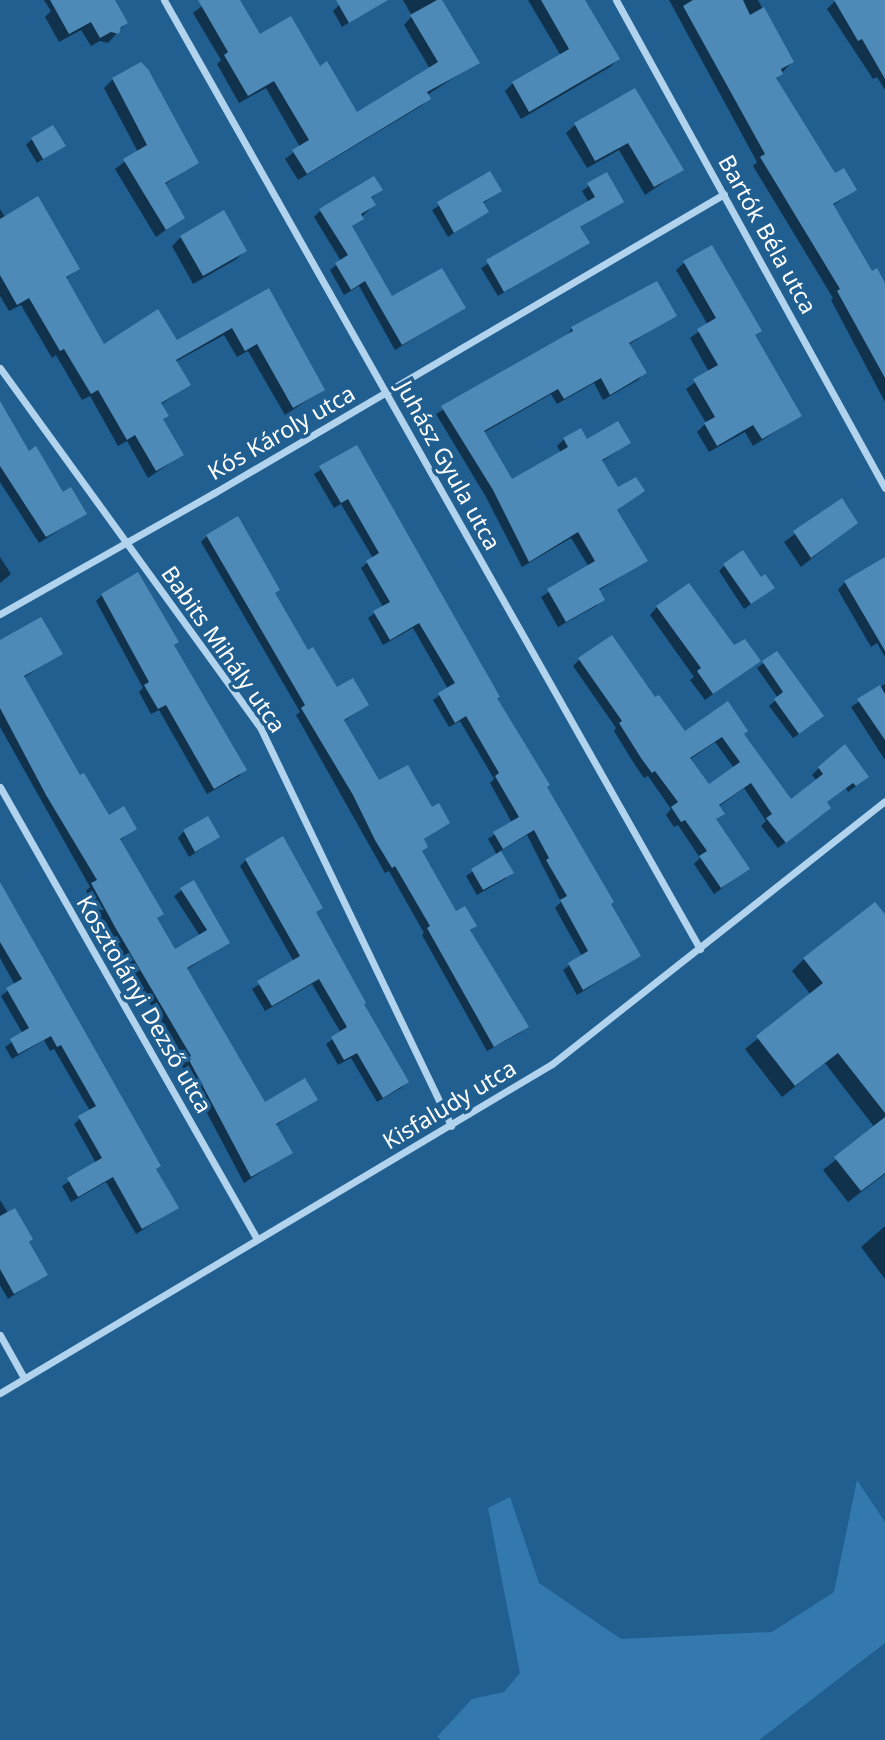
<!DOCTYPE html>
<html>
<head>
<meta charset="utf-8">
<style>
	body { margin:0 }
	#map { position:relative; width:885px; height:1740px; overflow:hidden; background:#205f90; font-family:"Noto Sans",sans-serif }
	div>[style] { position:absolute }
	.green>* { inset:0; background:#3479ad }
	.shadow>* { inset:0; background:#0007 }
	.building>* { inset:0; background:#4d8ab8 }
	.street>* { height:7px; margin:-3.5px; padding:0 3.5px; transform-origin:3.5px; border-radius:3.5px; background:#b1d3ed }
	span { translate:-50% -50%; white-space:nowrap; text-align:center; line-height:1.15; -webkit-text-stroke:7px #205f90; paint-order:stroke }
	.street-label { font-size:23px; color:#fff }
</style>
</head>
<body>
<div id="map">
	<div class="green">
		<div style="clip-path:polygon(857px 1480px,885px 1522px,885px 1643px,759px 1740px,441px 1740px,437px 1737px,472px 1699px,504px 1692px,520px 1673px,488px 1508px,510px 1497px,539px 1583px,621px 1639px,772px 1632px,834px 1592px)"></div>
	</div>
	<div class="shadow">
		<div style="clip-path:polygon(44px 0,112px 0,126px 23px,108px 43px,100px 41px,91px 46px,81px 30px,59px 42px,45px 17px,51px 11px)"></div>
		<div style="clip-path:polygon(210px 0,238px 0,259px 37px,319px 68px,356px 115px,430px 69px,404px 25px,412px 16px,403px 0,441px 0,478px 62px,427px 95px,429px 99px,421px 106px,298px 180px,285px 159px,300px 147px,266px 88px,239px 103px,217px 64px,221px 60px,193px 13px)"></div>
		<div style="clip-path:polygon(337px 0,375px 0,377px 4px,342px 27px,333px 11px,340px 4px)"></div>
		<div style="clip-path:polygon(528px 0,583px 0,618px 59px,610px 67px,521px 119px,505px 91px,513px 83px,561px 56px)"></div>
		<div style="clip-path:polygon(669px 0,758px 0,792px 62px,775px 80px,834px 175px,855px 190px,832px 206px,871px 273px,885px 286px,885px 402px,831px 300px,833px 298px,753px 166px,757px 162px)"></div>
		<div style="clip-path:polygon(885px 0,885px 90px,877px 77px,873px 79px,827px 9px,836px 0)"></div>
		<div style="clip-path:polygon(113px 79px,197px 162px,164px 185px,183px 218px,156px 237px,115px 169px,138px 152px,104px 88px)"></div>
		<div style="clip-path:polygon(634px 91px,682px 170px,645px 195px,619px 150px,587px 168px,566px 133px,575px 125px)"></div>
		<div style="clip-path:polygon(32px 139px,63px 146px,37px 163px,26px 145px)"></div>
		<div style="clip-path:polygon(490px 174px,500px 191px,482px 204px,487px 212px,448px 237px,432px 210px)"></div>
		<div style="clip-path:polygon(606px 174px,622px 201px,579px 228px,587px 242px,498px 296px,481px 268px,589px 203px,582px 191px)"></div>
		<div style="clip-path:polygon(381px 190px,370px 199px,374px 205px,351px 227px,392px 298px,464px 308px,395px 350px,359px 286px,344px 295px,330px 270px,341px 261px,314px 217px,320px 211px)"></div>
		<div style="clip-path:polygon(0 209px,5px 217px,78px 269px,65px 279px,104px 346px,176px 343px,268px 290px,323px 390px,285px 415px,248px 351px,237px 357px,224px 335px,175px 362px,189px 385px,160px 405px,162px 420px,182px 455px,148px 478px,127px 441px,118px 446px,90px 396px,82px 400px,56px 355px,52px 358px,21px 305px,9px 311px,0 296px)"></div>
		<div style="clip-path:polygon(181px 237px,245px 251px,235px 260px,193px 284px,172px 246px)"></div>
		<div style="clip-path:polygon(684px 263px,760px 331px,754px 336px,800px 416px,753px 446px,745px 432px,709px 452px,697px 432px,706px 423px,686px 389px,709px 372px,690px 338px,708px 325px,676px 270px)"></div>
		<div style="clip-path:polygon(674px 315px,628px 345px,644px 373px,638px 380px,603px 400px,594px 383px,557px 404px,551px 394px,483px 433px,511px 481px,561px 453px,557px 446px,564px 439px,629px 443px,601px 462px,617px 489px,642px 491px,616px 511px,645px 561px,598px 591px,602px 599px,596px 606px,558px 627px,541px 597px,589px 567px,571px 538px,522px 567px,486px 497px,436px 414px,567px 336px,572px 328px)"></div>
		<div style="clip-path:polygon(0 413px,62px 494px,84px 514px,39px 543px,0 482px)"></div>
		<div style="clip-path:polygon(356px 447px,639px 956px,577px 995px,563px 970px,582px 956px,555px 908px,561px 902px,527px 835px,499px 852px,511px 873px,505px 879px,477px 895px,466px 876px,497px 855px,488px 839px,512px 823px,490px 783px,494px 779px,460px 721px,449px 727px,433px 700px,448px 689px,413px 628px,383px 645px,368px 618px,383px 607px,361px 568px,373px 558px,341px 504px,334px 508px,314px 474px)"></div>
		<div style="clip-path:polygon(841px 500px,856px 523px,801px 567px,784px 542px)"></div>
		<div style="clip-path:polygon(207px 536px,273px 594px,307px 652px,336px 690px,367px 705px,343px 722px,378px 783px,431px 809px,448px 823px,423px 840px,421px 852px,456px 913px,475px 926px,469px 932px,526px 1027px,520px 1033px,487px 1051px,422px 935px,424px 933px,389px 871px,385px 873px,296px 715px,300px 712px,201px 542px)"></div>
		<div style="clip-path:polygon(0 557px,11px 574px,0 583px)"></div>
		<div style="clip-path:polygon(725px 565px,761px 579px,773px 588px,744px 609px,719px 571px)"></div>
		<div style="clip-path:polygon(885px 566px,885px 657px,877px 643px,871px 647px,838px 590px,845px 582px)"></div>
		<div style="clip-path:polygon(102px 595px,173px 646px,245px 769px,239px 776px,207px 794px,159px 710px,151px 714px,139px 692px,143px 688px,96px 601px)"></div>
		<div style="clip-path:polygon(657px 607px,733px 648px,758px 661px,705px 700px,690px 680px,694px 677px,650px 615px)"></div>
		<div style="clip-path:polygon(0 642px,60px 654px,23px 678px,80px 778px,108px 817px,135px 828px,119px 841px,161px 914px,156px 919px,175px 951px,200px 936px,174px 896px,193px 882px,228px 943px,186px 970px,264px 1104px,315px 1099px,275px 1126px,290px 1153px,244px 1183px,182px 1066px,185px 1063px,109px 934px,86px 891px,90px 887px,0 727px)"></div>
		<div style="clip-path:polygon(777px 653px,817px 721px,793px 738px,769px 706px,778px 698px,757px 668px)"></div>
		<div style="clip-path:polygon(evenodd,579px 660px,655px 700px,684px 734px,742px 734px,790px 802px,817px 781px,812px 775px,819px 768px,860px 783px,848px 792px,846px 788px,825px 803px,822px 814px,778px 848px,761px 826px,766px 821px,744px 788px,718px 807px,722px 813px,715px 820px,748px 869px,714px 894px,694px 864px,700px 858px,678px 825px,674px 827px,666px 815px,671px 809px,648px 776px,644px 778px,635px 765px,614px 731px,616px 728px,573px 666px,579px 660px,715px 742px,734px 768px,709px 786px,689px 760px,715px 742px)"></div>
		<div style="clip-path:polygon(885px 684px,885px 760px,851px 707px)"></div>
		<div style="clip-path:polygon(184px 831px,218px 837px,189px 857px,178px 838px)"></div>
		<div style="clip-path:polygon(246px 860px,320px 908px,315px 913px,362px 1005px,407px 1082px,401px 1088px,377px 1102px,351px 1058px,338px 1065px,326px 1044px,341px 1033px,312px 984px,265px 1011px,252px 989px,294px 962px,240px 866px)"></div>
		<div style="clip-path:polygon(0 883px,177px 1208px,136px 1234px,106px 1182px,71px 1202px,62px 1186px,96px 1163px,74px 1124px,90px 1111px,54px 1049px,50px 1051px,44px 1040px,12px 1059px,5px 1047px,23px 1034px,1px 996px,15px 985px,0 958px)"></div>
		<div style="clip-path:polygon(885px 917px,885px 1174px,848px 1202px,823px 1170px,875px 1128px,825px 1063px,782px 1097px,745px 1049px,811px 995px,792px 971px,804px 959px)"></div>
		<div style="clip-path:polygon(0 1200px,46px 1274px,8px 1299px,0 1285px)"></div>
		<div style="clip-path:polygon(885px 1226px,885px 1279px,861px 1247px)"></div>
	</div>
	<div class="building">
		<div style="clip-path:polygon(50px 0,115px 0,128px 23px,121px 27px,119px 34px,111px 32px,100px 38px,91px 22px,69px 34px)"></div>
		<div style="clip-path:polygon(198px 0,240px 0,260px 34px,291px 16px,320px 66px,327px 61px,357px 112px,438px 62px,410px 15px,437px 0,442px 0,480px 63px,427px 92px,431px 99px,307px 174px,292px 150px,309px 140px,274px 81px,248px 96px,224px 55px,228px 52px)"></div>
		<div style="clip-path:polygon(336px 0,388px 0,349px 23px)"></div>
		<div style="clip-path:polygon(541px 0,585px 0,620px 59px,529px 112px,512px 82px,569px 49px)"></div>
		<div style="clip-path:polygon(693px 0,743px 0,750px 15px,764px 7px,794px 62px,781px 69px,783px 74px,776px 78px,835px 173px,844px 168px,857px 190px,833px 204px,872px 271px,877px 268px,885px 283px,885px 378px,837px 291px,840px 289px,760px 157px,765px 154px,683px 6px)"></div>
		<div style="clip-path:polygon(834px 0,885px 0,885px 79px,862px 39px,858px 41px)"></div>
		<div style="clip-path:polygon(141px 62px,148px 69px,199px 163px,165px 183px,185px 218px,166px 230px,123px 159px,147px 145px,112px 78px)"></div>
		<div style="clip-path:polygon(635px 88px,684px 170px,654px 187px,628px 143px,595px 161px,574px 123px)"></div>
		<div style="clip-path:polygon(53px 125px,66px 146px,43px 159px,31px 138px)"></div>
		<div style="clip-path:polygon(490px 171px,502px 191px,483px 202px,489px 212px,454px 233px,437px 202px)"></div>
		<div style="clip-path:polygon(607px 172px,624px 202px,580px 227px,590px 243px,504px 292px,486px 260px,595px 197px,587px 183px)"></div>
		<div style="clip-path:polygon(374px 176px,383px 190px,371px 197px,376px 205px,361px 214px,364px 219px,352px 226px,392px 296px,442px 268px,466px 308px,402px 345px,365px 281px,351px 290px,335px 263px,348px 255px,319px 209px)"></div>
		<div style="clip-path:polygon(38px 196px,80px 269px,66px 277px,104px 344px,158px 309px,177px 340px,269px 288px,325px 390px,293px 408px,257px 344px,245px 351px,232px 328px,176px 360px,191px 385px,161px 403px,169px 416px,163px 419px,184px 455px,156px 471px,135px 435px,127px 440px,98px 390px,91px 394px,64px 349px,60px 351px,29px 298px,17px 305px,0 275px,0 219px)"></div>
		<div style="clip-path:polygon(224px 210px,247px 251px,203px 276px,180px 236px)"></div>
		<div style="clip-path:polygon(712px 245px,762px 331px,755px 335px,802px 416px,762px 439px,753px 425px,717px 446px,704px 423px,715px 417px,693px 379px,718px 365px,697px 329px,716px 318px,683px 261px)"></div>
		<div style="clip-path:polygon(657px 281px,677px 316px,629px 343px,647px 373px,610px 395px,601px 378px,564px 399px,558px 389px,484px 431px,512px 479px,568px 447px,563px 438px,581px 428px,587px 439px,618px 421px,631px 443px,602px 460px,618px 487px,636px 477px,645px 491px,617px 510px,648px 561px,599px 589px,605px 600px,566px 622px,547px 589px,595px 561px,578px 532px,529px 562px,493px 490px,441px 406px,573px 331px,571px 327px)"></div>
		<div style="clip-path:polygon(0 401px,29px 451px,36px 446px,63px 492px,71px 487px,87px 514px,46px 537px,0 466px)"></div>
		<div style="clip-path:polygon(357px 445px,500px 697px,497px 698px,550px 785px,547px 787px,614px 902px,611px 904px,641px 956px,583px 990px,568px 963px,588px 951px,560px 900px,567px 896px,546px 860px,549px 858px,534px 830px,503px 849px,493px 832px,519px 817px,495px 776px,499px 773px,466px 716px,455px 723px,438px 693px,455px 683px,419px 623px,390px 640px,373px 611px,390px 602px,366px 561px,379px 553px,348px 499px,341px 503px,319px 466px)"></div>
		<div style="clip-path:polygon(842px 498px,858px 523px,811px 558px,793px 531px)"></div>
		<div style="clip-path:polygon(238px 516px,280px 590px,275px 593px,308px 650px,313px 647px,337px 687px,353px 678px,369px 705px,344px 720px,379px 780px,408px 765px,432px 807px,439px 803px,450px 823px,424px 839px,428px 847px,422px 851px,456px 911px,465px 906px,477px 926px,470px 930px,529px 1027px,494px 1047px,427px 928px,430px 926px,395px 866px,392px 868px,375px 840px,353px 795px,301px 708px,305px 705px,206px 535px)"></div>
		<div style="clip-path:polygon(743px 550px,761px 577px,765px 574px,775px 588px,751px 604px,723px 564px)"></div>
		<div style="clip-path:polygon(885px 557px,885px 651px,844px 581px)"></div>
		<div style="clip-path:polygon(138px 572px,179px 642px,174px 645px,247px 770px,214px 789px,166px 705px,158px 709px,144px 685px,149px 682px,101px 594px)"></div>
		<div style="clip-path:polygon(689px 583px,734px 645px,745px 639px,761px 661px,713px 694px,697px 671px,701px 668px,656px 606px)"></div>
		<div style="clip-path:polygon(41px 617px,63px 654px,24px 676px,80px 775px,84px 773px,109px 815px,124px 806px,137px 829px,120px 839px,164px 914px,157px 918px,175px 949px,207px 930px,180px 888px,194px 880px,230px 943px,187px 968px,265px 1102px,305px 1078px,318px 1100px,276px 1124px,293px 1153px,251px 1177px,188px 1058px,191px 1056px,115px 927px,91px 883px,97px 880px,46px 795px,0 708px,0 640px)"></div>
		<div style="clip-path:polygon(evenodd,612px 635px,655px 697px,659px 695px,685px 731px,728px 701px,748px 731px,744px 734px,791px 799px,823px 774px,818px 767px,845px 744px,869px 777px,856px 786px,853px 783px,827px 802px,831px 808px,786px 843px,766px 818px,772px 814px,751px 783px,719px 805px,725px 814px,716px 819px,750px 869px,721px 888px,699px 856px,707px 851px,685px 820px,681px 822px,671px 807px,678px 802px,655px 771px,652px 773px,641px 758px,619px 723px,622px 721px,578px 658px,612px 635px,722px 737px,740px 762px,709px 784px,690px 758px,722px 737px)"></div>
		<div style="clip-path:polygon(777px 651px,824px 716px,799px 734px,774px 699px,783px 692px,762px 661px)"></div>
		<div style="clip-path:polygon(880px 685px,885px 694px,885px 740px,857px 699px)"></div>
		<div style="clip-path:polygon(208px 816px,220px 837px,195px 852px,183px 830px)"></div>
		<div style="clip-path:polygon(283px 836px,323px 908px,316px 912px,366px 1003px,364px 1004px,409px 1082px,383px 1098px,357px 1053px,344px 1060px,331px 1037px,347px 1027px,319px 979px,272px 1006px,257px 981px,300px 956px,245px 859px)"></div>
		<div style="clip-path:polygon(501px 851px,514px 873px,483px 890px,471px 869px)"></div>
		<div style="clip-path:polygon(0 882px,161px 1166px,156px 1169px,179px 1208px,142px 1229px,113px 1177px,78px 1197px,67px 1178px,102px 1158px,78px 1116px,96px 1106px,61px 1045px,57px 1047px,51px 1036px,18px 1054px,10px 1039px,29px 1028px,6px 988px,22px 979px,0 942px)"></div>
		<div style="clip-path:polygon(875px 902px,885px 914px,885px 1113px,838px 1053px,795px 1086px,756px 1036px,823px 983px,803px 958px)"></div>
		<div style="clip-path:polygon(885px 1117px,885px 1173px,861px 1191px,834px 1157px)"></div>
		<div style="clip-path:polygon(15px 1208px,33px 1239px,29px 1242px,48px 1275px,14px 1294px,0 1269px,0 1216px)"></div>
	</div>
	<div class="street">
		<div style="left:164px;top:0;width:1090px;rotate:60.54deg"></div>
		<div style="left:616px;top:0;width:557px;rotate:61.14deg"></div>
		<div style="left:0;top:368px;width:445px;rotate:54.1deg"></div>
		<div style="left:261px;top:729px;width:440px;rotate:64.4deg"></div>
		<div style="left:0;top:614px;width:246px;rotate:-29.5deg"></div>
		<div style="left:214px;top:493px;width:591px;rotate:-30.38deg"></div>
		<div style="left:0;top:787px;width:520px;rotate:60.38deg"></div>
		<div style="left:0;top:1335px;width:49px;rotate:60.8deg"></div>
		<div style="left:0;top:1393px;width:643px;rotate:-30.8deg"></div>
		<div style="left:552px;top:1064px;width:424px;rotate:-38.3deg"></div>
	</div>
	<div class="street-label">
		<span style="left:768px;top:234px;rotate:61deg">Bartók Béla utca</span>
		<span style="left:281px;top:432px;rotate:-30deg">Kós Károly utca</span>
		<span style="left:449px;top:465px;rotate:61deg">Juhász Gyula utca</span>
		<span style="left:224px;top:649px;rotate:55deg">Babits Mihály utca</span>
		<span style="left:145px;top:1004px;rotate:60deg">Kosztolányi Dezső utca</span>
		<span style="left:449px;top:1104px;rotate:-31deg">Kisfaludy utca</span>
	</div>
</div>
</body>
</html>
